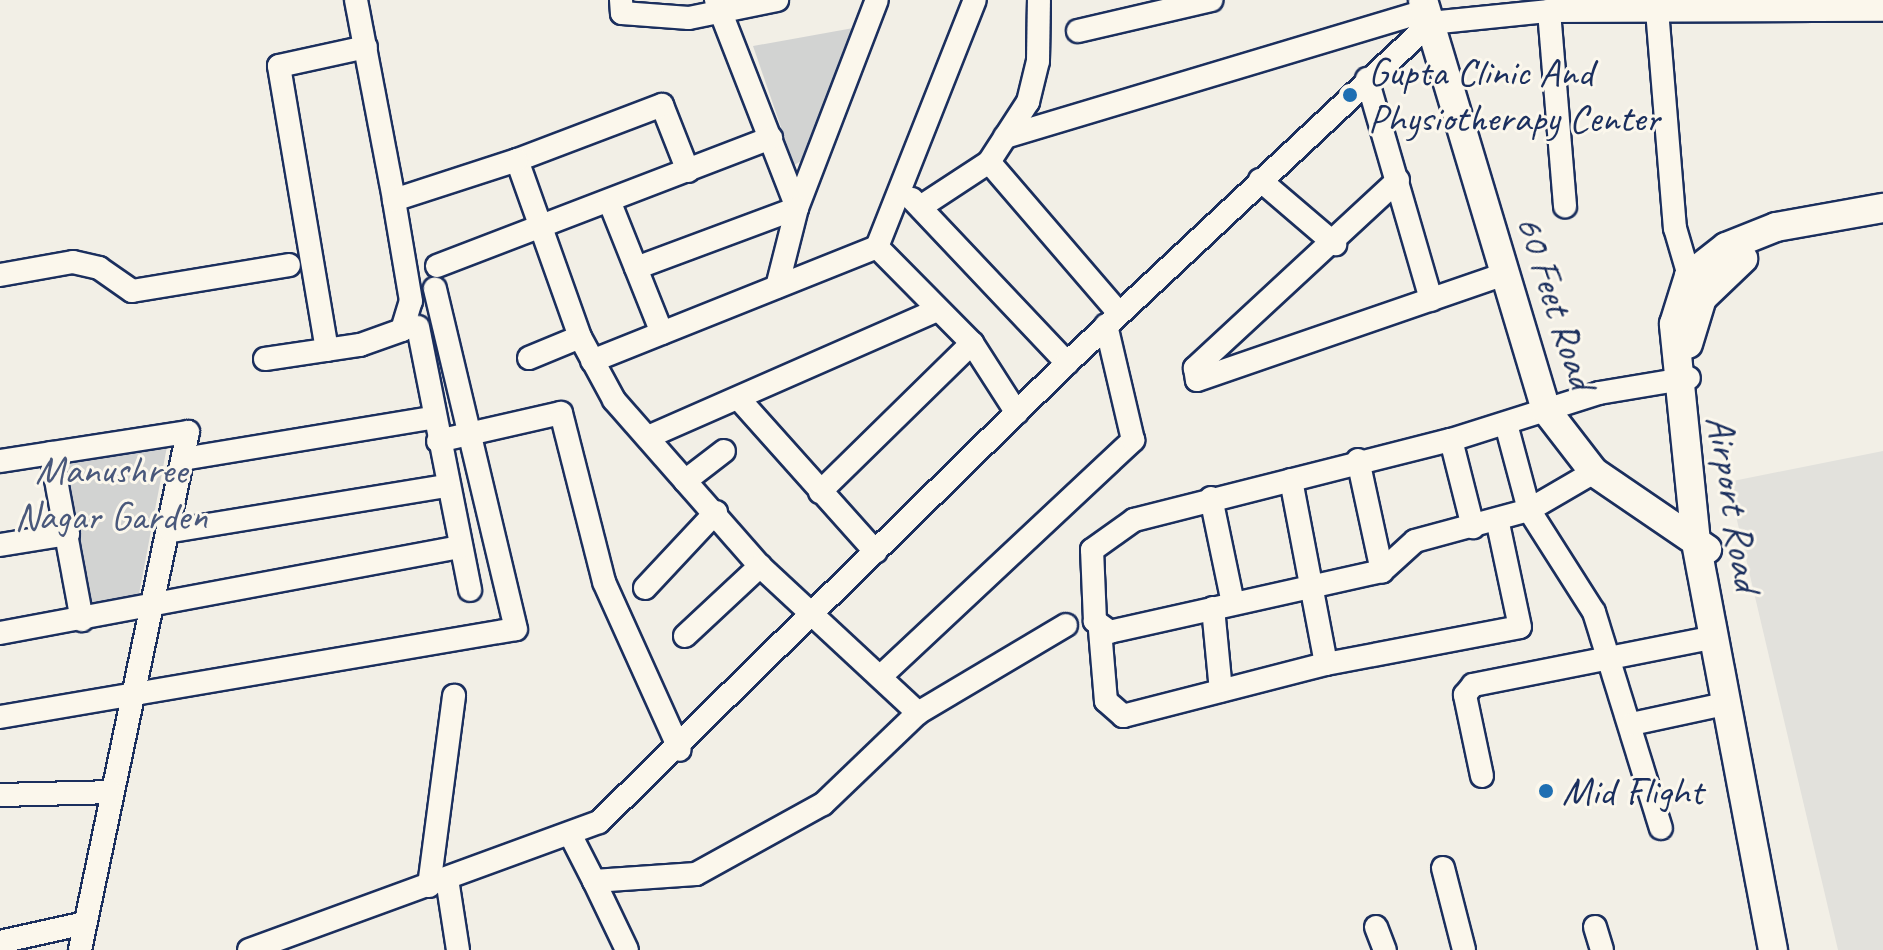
<!DOCTYPE html>
<html>
<head>
<meta charset="utf-8">
<style>
	body { margin:0 }
	#map { position:relative; width:1883px; height:950px; overflow:hidden; background:#f2efe6; font-family:Caveat,sans-serif }
	div>[style] { position:absolute }
	.built>* { inset:0; background:#e2e1dc }
	.green>* { inset:0; background:#d2d3d2 }
	.roads { filter:drop-shadow(2px 0 #1b2f5e) drop-shadow(-2px 0 #1b2f5e) drop-shadow(0 2px #1b2f5e) drop-shadow(0 -2px #1b2f5e) }
	.minor>* { height:22px; margin:-11px; padding:0 11px; transform-origin:11px; border-radius:11px; background:#fbf7ec }
	.major>* { height:28px; margin:-14px; padding:0 14px; transform-origin:14px; border-radius:14px; background:#fbf7ec }
	.dots>* { width:22px; height:22px; translate:-50% -50%; box-sizing:border-box; border:4px solid #fbf7ec; border-radius:50% }
	span { translate:-50% -50%; white-space:nowrap; text-align:center; line-height:1.15; -webkit-text-stroke:6px #fbf7ec; paint-order:stroke }
	.poi-label { font-size:40px; color:#1b2f5e }
	.left { translate:0 -50%; text-align:left }
	.street-label { font-size:40px; color:#1b2f5e }
	.park-label { font-size:40px; color:#49587b }
</style>
</head>
<body>
<div id="map">
	<div class="built">
		<div style="clip-path:polygon(1883px 451px,1883px 950px,1838px 950px,1728px 482px)"></div>
	</div>
	<div class="green">
		<div style="clip-path:polygon(859px 27px,811px 156px,794px 165px,753px 46px)"></div>
		<div style="clip-path:polygon(169px 436px,139px 594px,84px 606px,54px 455px)"></div>
	</div>
	<div class="roads">
		<div class="minor">
			<div style="left:356px;top:0;width:204px;rotate:79.2deg"></div>
			<div style="left:621px;top:0;width:13px;rotate:86deg"></div>
			<div style="left:622px;top:13px;width:67px;rotate:4.3deg"></div>
			<div style="left:689px;top:18px;width:90px;rotate:-11.6deg"></div>
			<div style="left:716px;top:0;width:223px;rotate:68.7deg"></div>
			<div style="left:797px;top:208px;width:223px;rotate:-69deg"></div>
			<div style="left:1657px;top:10px;width:219px;rotate:85.3deg"></div>
			<div style="left:1675px;top:228px;width:50px;rotate:73.7deg"></div>
			<div style="left:1549px;top:11px;width:196px;rotate:85.3deg"></div>
			<div style="left:1078px;top:31px;width:137px;rotate:-13.1deg"></div>
			<div style="left:1367px;top:79px;width:230px;rotate:73.8deg"></div>
			<div style="left:1005px;top:137px;width:439px;rotate:-16.7deg"></div>
			<div style="left:989px;top:162px;width:199px;rotate:49.3deg"></div>
			<div style="left:688px;top:171px;width:71px;rotate:-111.5deg"></div>
			<div style="left:662px;top:105px;width:155px;rotate:159.2deg"></div>
			<div style="left:517px;top:160px;width:188px;rotate:70.4deg"></div>
			<div style="left:580px;top:337px;width:72px;rotate:61.6deg"></div>
			<div style="left:614px;top:400px;width:221px;rotate:48.7deg"></div>
			<div style="left:760px;top:566px;width:216px;rotate:42.9deg"></div>
			<div style="left:1260px;top:180px;width:99px;rotate:40.5deg"></div>
			<div style="left:1398px;top:180px;width:277px;rotate:137.2deg"></div>
			<div style="left:1195px;top:368px;width:12px;rotate:81deg"></div>
			<div style="left:1197px;top:380px;width:325px;rotate:-19deg"></div>
			<div style="left:912px;top:199px;width:226px;rotate:46.6deg"></div>
			<div style="left:610px;top:203px;width:140px;rotate:68.2deg"></div>
			<div style="left:922px;top:206px;width:80px;rotate:-33.3deg"></div>
			<div style="left:989px;top:162px;width:72px;rotate:-57deg"></div>
			<div style="left:1028px;top:102px;width:42px;rotate:-76.3deg"></div>
			<div style="left:1038px;top:61px;width:61px;rotate:-89.1deg"></div>
			<div style="left:877px;top:247px;width:266px;rotate:-68.4deg"></div>
			<div style="left:437px;top:266px;width:358px;rotate:-21deg"></div>
			<div style="left:636px;top:268px;width:172px;rotate:-20.4deg"></div>
			<div style="left:797px;top:208px;width:81px;rotate:104.2deg"></div>
			<div style="left:0;top:275px;width:74px;rotate:-10.1deg"></div>
			<div style="left:73px;top:262px;width:27px;rotate:13deg"></div>
			<div style="left:99px;top:268px;width:40px;rotate:34.9deg"></div>
			<div style="left:132px;top:291px;width:159px;rotate:-9.4deg"></div>
			<div style="left:418px;top:327px;width:268px;rotate:78.8deg"></div>
			<div style="left:327px;top:350px;width:288px;rotate:-99.6deg"></div>
			<div style="left:279px;top:66px;width:89px;rotate:-12.3deg"></div>
			<div style="left:529px;top:358px;width:55px;rotate:-22.4deg"></div>
			<div style="left:265px;top:359px;width:96px;rotate:-8.4deg"></div>
			<div style="left:360px;top:345px;width:45px;rotate:-19.7deg"></div>
			<div style="left:402px;top:330px;width:30px;rotate:-73deg"></div>
			<div style="left:411px;top:301px;width:102px;rotate:-99.6deg"></div>
			<div style="left:394px;top:200px;width:129px;rotate:-18deg"></div>
			<div style="left:592px;top:361px;width:307px;rotate:-21.8deg"></div>
			<div style="left:877px;top:247px;width:135px;rotate:45.3deg"></div>
			<div style="left:972px;top:343px;width:83px;rotate:57.3deg"></div>
			<div style="left:739px;top:399px;width:205px;rotate:48.2deg"></div>
			<div style="left:1506px;top:424px;width:89px;rotate:75deg"></div>
			<div style="left:1529px;top:510px;width:121px;rotate:57.5deg"></div>
			<div style="left:1594px;top:612px;width:226px;rotate:72.8deg"></div>
			<div style="left:648px;top:437px;width:316px;rotate:-23.7deg"></div>
			<div style="left:1451px;top:440px;width:90px;rotate:75.8deg"></div>
			<div style="left:438px;top:441px;width:126px;rotate:-12.8deg"></div>
			<div style="left:561px;top:413px;width:174px;rotate:75.7deg"></div>
			<div style="left:604px;top:582px;width:184px;rotate:65.7deg"></div>
			<div style="left:51px;top:453px;width:170px;rotate:79.5deg"></div>
			<div style="left:183px;top:459px;width:251px;rotate:-9.4deg"></div>
			<div style="left:1358px;top:460px;width:114px;rotate:77.8deg"></div>
			<div style="left:0;top:461px;width:190px;rotate:-8.8deg"></div>
			<div style="left:188px;top:432px;width:529px;rotate:101.78deg"></div>
			<div style="left:1594px;top:472px;width:75px;rotate:149.7deg"></div>
			<div style="left:1529px;top:510px;width:118px;rotate:164.8deg"></div>
			<div style="left:1415px;top:541px;width:45px;rotate:137.7deg"></div>
			<div style="left:1382px;top:571px;width:279px;rotate:167.4deg"></div>
			<div style="left:1110px;top:632px;width:19px;rotate:-144deg"></div>
			<div style="left:1095px;top:621px;width:71px;rotate:-92.4deg"></div>
			<div style="left:1092px;top:550px;width:52px;rotate:-35.5deg"></div>
			<div style="left:1134px;top:520px;width:327px;rotate:-14.2deg"></div>
			<div style="left:1451px;top:440px;width:155px;rotate:-17.6deg"></div>
			<div style="left:1599px;top:393px;width:91px;rotate:-9.5deg"></div>
			<div style="left:1291px;top:480px;width:187px;rotate:79.2deg"></div>
			<div style="left:1326px;top:664px;width:197px;rotate:-10.8deg"></div>
			<div style="left:1520px;top:627px;width:110px;rotate:-102deg"></div>
			<div style="left:685px;top:481px;width:49px;rotate:-37.6deg"></div>
			<div style="left:820px;top:492px;width:213px;rotate:-44.4deg"></div>
			<div style="left:1211px;top:498px;width:107px;rotate:78.2deg"></div>
			<div style="left:171px;top:531px;width:279px;rotate:-9.3deg"></div>
			<div style="left:0;top:545px;width:69px;rotate:-9.2deg"></div>
			<div style="left:645px;top:588px;width:104px;rotate:-46.9deg"></div>
			<div style="left:1213px;top:608px;width:83px;rotate:84.5deg"></div>
			<div style="left:1100px;top:630px;width:71px;rotate:85.2deg"></div>
			<div style="left:1106px;top:701px;width:23px;rotate:41deg"></div>
			<div style="left:1123px;top:716px;width:210px;rotate:-14.4deg"></div>
			<div style="left:0;top:633px;width:469px;rotate:-10.6deg"></div>
			<div style="left:685px;top:636px;width:103px;rotate:-43deg"></div>
			<div style="left:880px;top:677px;width:347px;rotate:-43.1deg"></div>
			<div style="left:1133px;top:440px;width:118px;rotate:-103.2deg"></div>
			<div style="left:0;top:717px;width:523px;rotate:-9.68deg"></div>
			<div style="left:516px;top:629px;width:350px;rotate:-103.4deg"></div>
			<div style="left:1632px;top:724px;width:99px;rotate:-12.2deg"></div>
			<div style="left:1482px;top:776px;width:83px;rotate:-101.9deg"></div>
			<div style="left:1465px;top:695px;width:13px;rotate:-51deg"></div>
			<div style="left:1473px;top:685px;width:247px;rotate:-11.2deg"></div>
			<div style="left:0;top:795px;width:111px;rotate:-1.5deg"></div>
			<div style="left:571px;top:836px;width:51px;rotate:62.9deg"></div>
			<div style="left:594px;top:881px;width:102px;rotate:-3.9deg"></div>
			<div style="left:696px;top:874px;width:145px;rotate:-28.9deg"></div>
			<div style="left:823px;top:804px;width:132px;rotate:-43.8deg"></div>
			<div style="left:918px;top:713px;width:172px;rotate:-30.7deg"></div>
			<div style="left:1443px;top:868px;width:85px;rotate:75.6deg"></div>
			<div style="left:447px;top:879px;width:72px;rotate:81.2deg"></div>
			<div style="left:594px;top:881px;width:76px;rotate:64.4deg"></div>
			<div style="left:429px;top:886px;width:192px;rotate:-82.5deg"></div>
			<div style="left:1376px;top:927px;width:25px;rotate:69deg"></div>
			<div style="left:1595px;top:927px;width:24px;rotate:73deg"></div>
			<div style="left:0;top:942px;width:87px;rotate:-12.6deg"></div>
			<div style="left:249px;top:950px;width:373px;rotate:-20.1deg"></div>
			<div style="left:599px;top:822px;width:656px;rotate:-44.44deg"></div>
			<div style="left:1067px;top:363px;width:497px;rotate:-43.1deg"></div>
			<div style="left:1430px;top:23px;width:120px;rotate:-5.8deg"></div>
			<div style="left:1549px;top:11px;width:334px;rotate:-0.2deg"></div>
		</div>
		<div class="major">
			<div style="left:1423px;top:0;width:428px;rotate:73.3deg"></div>
			<div style="left:1546px;top:410px;width:78px;rotate:52.3deg"></div>
			<div style="left:1594px;top:472px;width:137px;rotate:34.3deg"></div>
			<div style="left:1688px;top:344px;width:48px;rotate:-73.1deg"></div>
			<div style="left:1702px;top:298px;width:57px;rotate:-43.6deg"></div>
			<div style="left:1773px;top:950px;width:415px;rotate:-100.7deg"></div>
			<div style="left:1696px;top:542px;width:219px;rotate:-95.8deg"></div>
			<div style="left:1674px;top:324px;width:50px;rotate:-72.6deg"></div>
			<div style="left:1689px;top:276px;width:47px;rotate:-38.1deg"></div>
			<div style="left:1726px;top:247px;width:54px;rotate:-21.8deg"></div>
			<div style="left:1776px;top:227px;width:109px;rotate:-10.1deg"></div>
		</div>
	</div>
	<div class="dots">
		<div style="left:1350px;top:95px;background:#1f6fb2"></div>
		<div style="left:1546px;top:791px;background:#1f6fb2"></div>
	</div>
	<div class="poi-label">
		<span class="left" style="left:1368px;top:95px">Gupta Clinic And<br>Physiotherapy Center</span>
		<span class="left" style="left:1562px;top:791px">Mid Flight</span>
	</div>
	<div class="street-label">
		<span style="left:1556px;top:302px;rotate:72deg">60 Feet Road</span>
		<span style="left:1734px;top:503px;rotate:81deg">Airport Road</span>
	</div>
	<div class="park-label">
		<span style="left:111px;top:493px">Manushree<br>Nagar Garden</span>
	</div>
</div>
</body>
</html>
